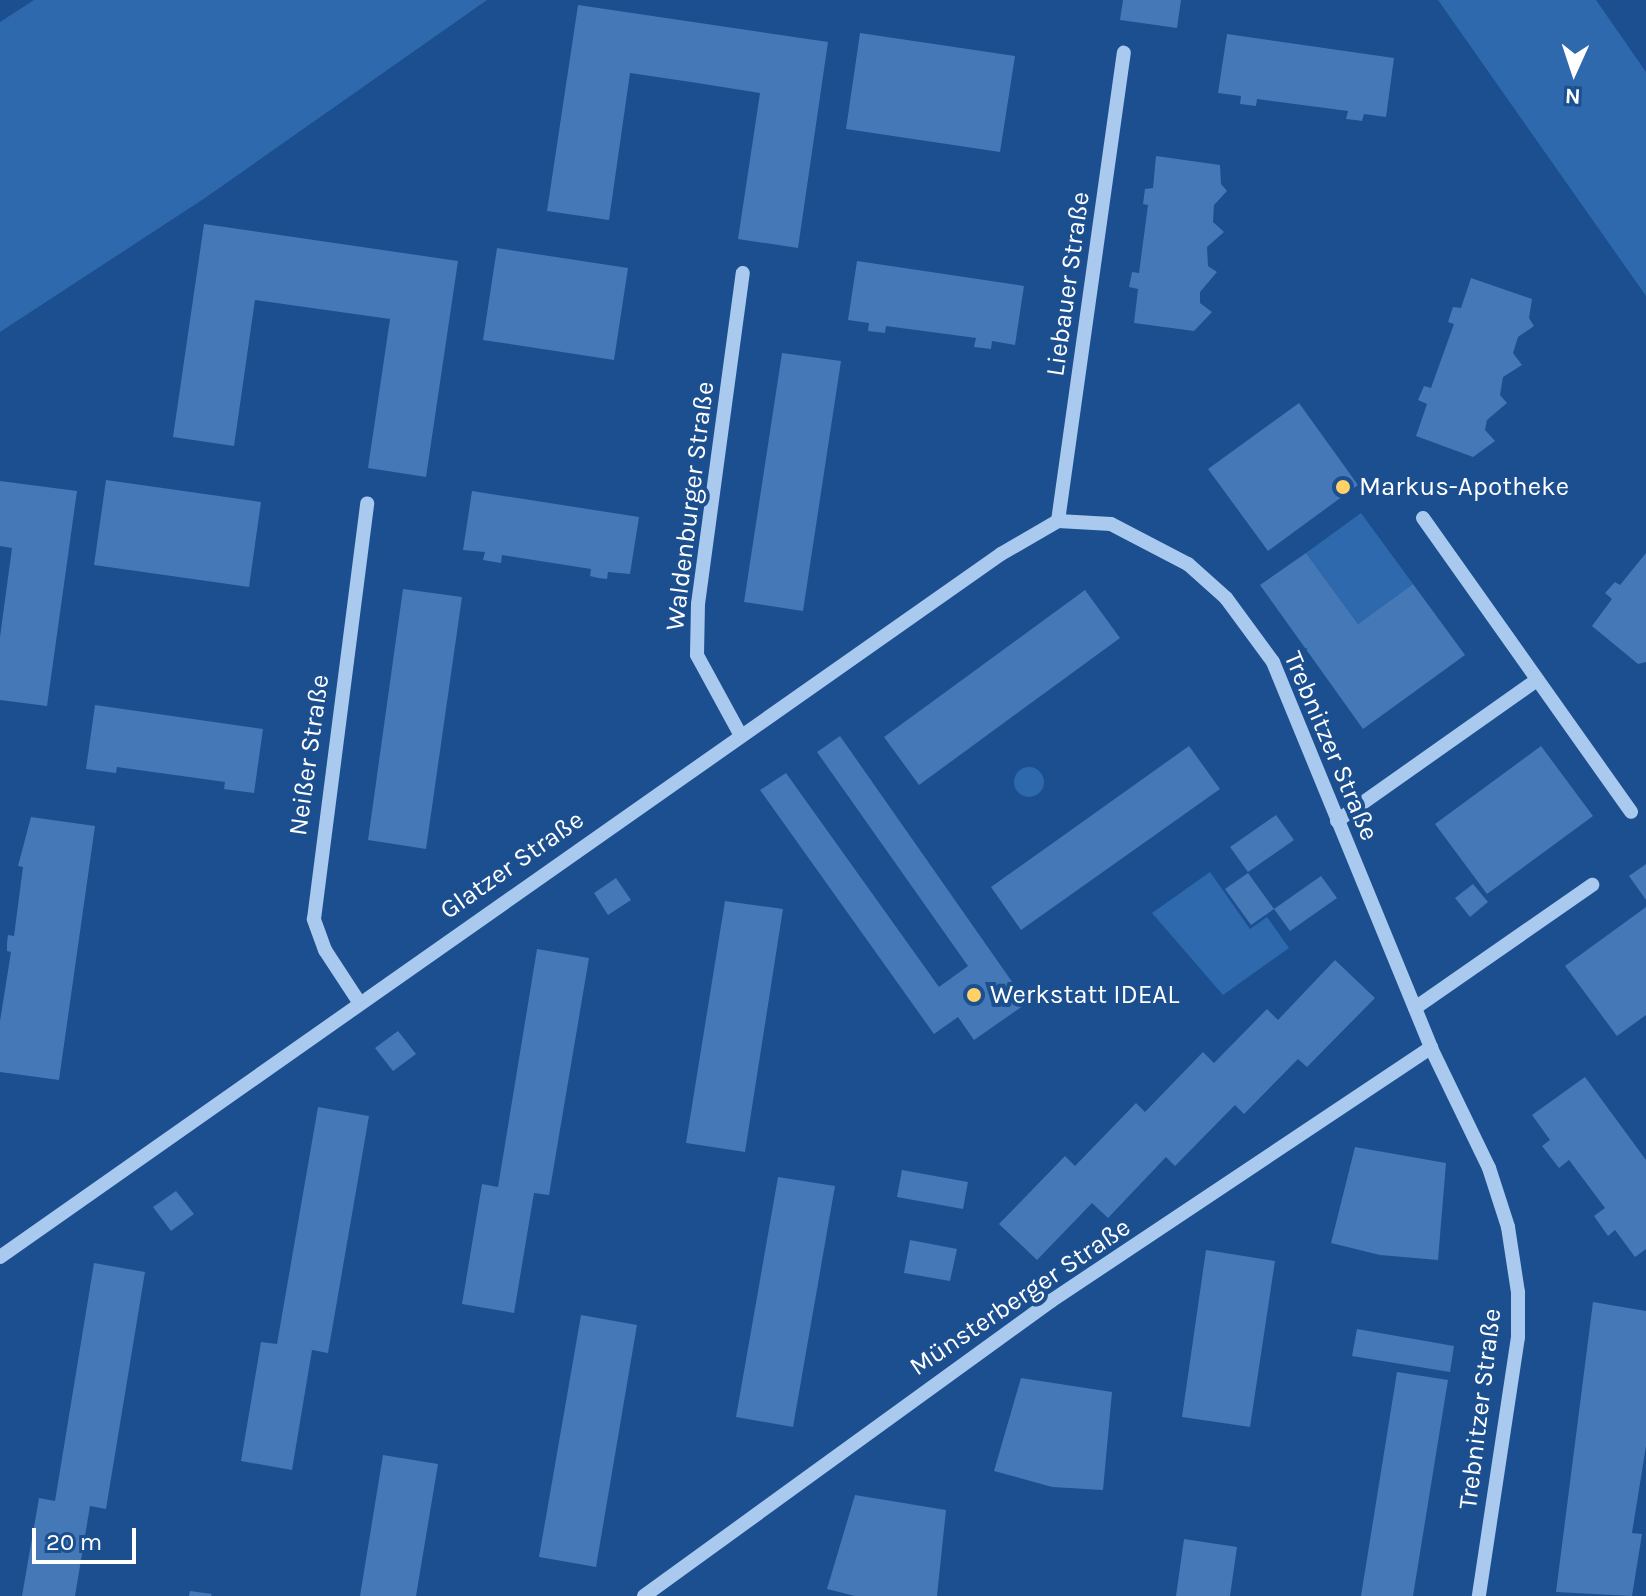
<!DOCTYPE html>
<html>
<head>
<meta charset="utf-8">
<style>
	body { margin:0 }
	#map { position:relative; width:1646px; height:1596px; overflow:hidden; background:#1b4f8f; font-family:Karla,sans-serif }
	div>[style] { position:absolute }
	.green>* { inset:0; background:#2e69ad }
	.round { border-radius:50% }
	.building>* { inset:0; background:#4478b7 }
	.minor>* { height:14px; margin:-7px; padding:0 7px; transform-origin:7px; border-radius:7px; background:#a9c9ee }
	.dots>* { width:22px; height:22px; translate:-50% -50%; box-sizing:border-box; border:4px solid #1b4f8f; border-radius:50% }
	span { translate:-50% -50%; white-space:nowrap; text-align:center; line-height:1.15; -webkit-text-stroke:8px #1b4f8f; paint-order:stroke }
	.street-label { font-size:26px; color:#fff }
	.poi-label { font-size:26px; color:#fff }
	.left { translate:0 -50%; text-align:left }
	.north { position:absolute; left:1534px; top:32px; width:80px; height:80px; -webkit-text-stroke:6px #1b4f8f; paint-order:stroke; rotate:183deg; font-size:22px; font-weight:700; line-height:32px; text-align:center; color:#fff }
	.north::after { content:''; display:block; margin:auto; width:28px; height:36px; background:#fff; clip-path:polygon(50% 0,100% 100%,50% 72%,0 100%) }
	.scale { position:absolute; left:32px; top:1528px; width:104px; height:36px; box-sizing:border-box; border:4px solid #fff; border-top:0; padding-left:10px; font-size:24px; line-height:28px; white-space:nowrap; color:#fff; -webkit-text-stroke:6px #1b4f8f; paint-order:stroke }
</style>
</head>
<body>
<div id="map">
	<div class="green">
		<div style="clip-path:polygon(34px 0,487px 0,205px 198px,0 332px,0 22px)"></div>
		<div style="clip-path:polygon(1438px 0,1596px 0,1646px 72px,1646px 296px)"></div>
		<div style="clip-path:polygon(1361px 513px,1413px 584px,1358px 624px,1306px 553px)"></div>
		<div class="round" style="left:1014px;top:767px;width:30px;height:30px"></div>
		<div style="clip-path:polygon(1210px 872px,1250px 929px,1267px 917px,1289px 948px,1223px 995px,1152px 913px)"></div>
	</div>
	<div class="building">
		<div style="clip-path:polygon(1123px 0,1181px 0,1177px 28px,1120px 20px)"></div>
		<div style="clip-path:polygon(578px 5px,828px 42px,798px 248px,738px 239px,760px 93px,691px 82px,630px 73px,609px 220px,547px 211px)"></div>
		<div style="clip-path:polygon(860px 33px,1015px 56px,1000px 152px,846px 129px)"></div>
		<div style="clip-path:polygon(1227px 34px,1394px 58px,1386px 117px,1364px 114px,1362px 121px,1355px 120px,1346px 119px,1348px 111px,1257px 99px,1256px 106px,1240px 104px,1241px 96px,1218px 93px)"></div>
		<div style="clip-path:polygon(1156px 156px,1220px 165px,1221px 184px,1227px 191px,1214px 205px,1213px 222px,1224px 232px,1207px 247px,1208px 266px,1217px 272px,1200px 292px,1200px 303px,1212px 312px,1194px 331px,1134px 323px,1138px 289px,1129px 287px,1132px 272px,1139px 273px,1148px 205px,1143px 204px,1145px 189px,1153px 188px)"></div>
		<div style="clip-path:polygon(204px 224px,458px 261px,426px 477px,368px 468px,390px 319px,255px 300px,234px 446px,173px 437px)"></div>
		<div style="clip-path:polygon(497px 248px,628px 268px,614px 360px,483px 340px)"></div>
		<div style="clip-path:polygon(857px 261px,1024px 286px,1015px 345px,992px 341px,991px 349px,974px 347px,976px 338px,886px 326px,885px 333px,868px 331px,869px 323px,848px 320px)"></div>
		<div style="clip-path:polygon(1471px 278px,1532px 299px,1529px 318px,1534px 326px,1518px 337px,1513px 353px,1522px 365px,1503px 377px,1500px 395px,1507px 403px,1487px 420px,1485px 430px,1495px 441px,1473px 457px,1416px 436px,1427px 404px,1418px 400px,1424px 386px,1431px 388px,1454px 324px,1448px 322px,1453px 307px,1461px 308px)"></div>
		<div style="clip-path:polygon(782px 353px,841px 361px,803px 611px,744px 602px)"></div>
		<div style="clip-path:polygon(1299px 403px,1358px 485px,1268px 551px,1208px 469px)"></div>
		<div style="clip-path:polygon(106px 480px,261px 502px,249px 587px,94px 565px)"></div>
		<div style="clip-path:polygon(0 481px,77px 491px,47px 706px,0 700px,0 637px,12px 548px,0 546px)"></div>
		<div style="clip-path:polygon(472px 491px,639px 517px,630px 574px,608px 572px,607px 579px,598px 578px,590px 576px,591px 569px,502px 555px,501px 563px,483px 560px,485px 552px,463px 550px)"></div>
		<div style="clip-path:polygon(1306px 553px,1358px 624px,1413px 584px,1465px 655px,1363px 729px,1260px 585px)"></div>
		<div style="clip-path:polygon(1646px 553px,1646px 662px,1638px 664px,1592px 626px,1612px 599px,1605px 593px,1615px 582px,1620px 585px)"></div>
		<div style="clip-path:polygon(403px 589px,462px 597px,426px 849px,368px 840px)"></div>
		<div style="clip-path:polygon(1085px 590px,1120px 638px,919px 785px,884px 737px)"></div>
		<div style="clip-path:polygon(95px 705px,263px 729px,254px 793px,224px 789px,225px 782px,117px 767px,116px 773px,86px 769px)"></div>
		<div style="clip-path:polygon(840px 736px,1027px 1003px,974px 1040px,958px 1017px,934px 1034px,760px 790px,786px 773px,939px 987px,968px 966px,817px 752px)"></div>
		<div style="clip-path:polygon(1189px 746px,1220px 789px,1021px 930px,991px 887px)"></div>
		<div style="clip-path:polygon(1541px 746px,1593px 816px,1487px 894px,1435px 824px)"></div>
		<div style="clip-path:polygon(1276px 815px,1294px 840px,1248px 872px,1230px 847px)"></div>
		<div style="clip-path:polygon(31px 817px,95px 826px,59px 1080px,0 1072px,0 1021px,11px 952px,7px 951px,7px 943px,8px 935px,14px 936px,23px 867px,18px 866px)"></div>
		<div style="clip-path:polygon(1646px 864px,1646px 900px,1629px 876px)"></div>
		<div style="clip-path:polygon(1248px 873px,1274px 909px,1251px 925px,1225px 889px)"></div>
		<div style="clip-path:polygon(1321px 876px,1337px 898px,1290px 931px,1274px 909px)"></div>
		<div style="clip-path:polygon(616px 878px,631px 900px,608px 915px,594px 893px)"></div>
		<div style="clip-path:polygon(1473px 884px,1488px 902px,1470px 917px,1455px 898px)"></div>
		<div style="clip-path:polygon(725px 901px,783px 909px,745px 1152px,686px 1143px)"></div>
		<div style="clip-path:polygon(1646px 907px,1646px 1015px,1617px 1036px,1565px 966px)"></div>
		<div style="clip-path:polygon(537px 949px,589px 958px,549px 1195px,534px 1193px,514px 1313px,462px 1304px,482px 1184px,498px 1187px)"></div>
		<div style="clip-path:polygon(1335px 960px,1375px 998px,1307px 1067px,1298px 1059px,1244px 1114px,1235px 1105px,1175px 1166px,1166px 1157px,1108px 1218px,1092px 1203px,1037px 1260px,999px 1224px,1065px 1156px,1075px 1166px,1136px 1103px,1145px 1112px,1203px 1052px,1214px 1063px,1267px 1009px,1278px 1020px)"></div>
		<div style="clip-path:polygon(398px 1031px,416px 1054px,393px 1071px,375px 1048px)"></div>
		<div style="clip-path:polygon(1585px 1077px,1646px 1160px,1646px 1249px,1635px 1257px,1615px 1230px,1608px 1236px,1594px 1216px,1605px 1208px,1569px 1160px,1559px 1168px,1542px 1146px,1550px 1140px,1532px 1115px)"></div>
		<div style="clip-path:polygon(318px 1107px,369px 1116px,328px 1353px,312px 1350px,292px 1470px,241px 1461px,261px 1342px,277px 1344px)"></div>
		<div style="clip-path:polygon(1355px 1147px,1446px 1163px,1438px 1260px,1380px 1255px,1331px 1243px)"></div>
		<div style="clip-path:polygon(902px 1170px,968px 1182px,963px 1209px,897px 1197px)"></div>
		<div style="clip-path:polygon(778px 1177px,835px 1186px,793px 1427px,736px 1417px)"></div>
		<div style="clip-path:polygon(176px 1191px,194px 1214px,171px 1231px,153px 1207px)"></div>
		<div style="clip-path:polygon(910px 1240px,957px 1249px,950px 1281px,904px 1273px)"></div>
		<div style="clip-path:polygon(1206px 1250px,1275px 1261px,1250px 1427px,1182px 1417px)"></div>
		<div style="clip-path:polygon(94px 1263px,145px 1272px,106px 1509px,90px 1506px,75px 1596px,22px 1596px,39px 1498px,55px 1501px)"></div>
		<div style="clip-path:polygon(1593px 1302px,1646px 1311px,1646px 1446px,1632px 1533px,1642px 1534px,1632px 1596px,1556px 1592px)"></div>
		<div style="clip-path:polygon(581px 1315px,637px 1325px,596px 1567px,539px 1557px)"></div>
		<div style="clip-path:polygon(1357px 1329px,1454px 1346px,1450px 1372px,1352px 1356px)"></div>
		<div style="clip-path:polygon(1397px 1372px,1448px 1380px,1413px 1596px,1361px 1596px)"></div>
		<div style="clip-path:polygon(1021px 1378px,1112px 1392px,1103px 1490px,1052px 1487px,994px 1471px)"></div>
		<div style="clip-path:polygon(383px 1455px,438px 1464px,416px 1596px,360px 1596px)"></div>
		<div style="clip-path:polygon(855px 1495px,946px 1510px,937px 1596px,855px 1596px,827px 1589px)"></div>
		<div style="clip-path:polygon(1184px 1539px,1237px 1547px,1230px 1596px,1176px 1596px)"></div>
		<div style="clip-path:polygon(190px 1591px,212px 1594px,211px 1596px,189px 1596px)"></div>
	</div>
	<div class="minor">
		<div style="left:1423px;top:518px;width:360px;rotate:54.7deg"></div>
		<div style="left:1058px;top:521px;width:473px;rotate:-82deg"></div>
		<div style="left:740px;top:734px;width:90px;rotate:-118.6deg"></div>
		<div style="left:697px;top:655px;width:51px;rotate:-88.9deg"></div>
		<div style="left:698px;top:604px;width:334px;rotate:-82.3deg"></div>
		<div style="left:1337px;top:821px;width:245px;rotate:-35.2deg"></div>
		<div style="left:359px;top:1002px;width:62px;rotate:-123.2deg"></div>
		<div style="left:325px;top:950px;width:33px;rotate:-110deg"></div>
		<div style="left:314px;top:919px;width:419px;rotate:-82.7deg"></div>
		<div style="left:1415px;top:1008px;width:216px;rotate:-34.8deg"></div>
		<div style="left:0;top:1257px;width:1223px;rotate:-35.08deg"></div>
		<div style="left:1001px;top:554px;width:66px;rotate:-30.1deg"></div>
		<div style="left:1058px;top:521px;width:53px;rotate:3.2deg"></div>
		<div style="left:1111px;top:524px;width:87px;rotate:27.5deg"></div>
		<div style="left:1188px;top:564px;width:51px;rotate:41.8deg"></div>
		<div style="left:1226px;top:598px;width:79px;rotate:53.7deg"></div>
		<div style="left:1273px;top:662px;width:417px;rotate:67.7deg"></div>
		<div style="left:1431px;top:1048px;width:133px;rotate:64.2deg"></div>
		<div style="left:1489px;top:1168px;width:62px;rotate:72.1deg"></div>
		<div style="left:1508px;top:1227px;width:66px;rotate:81.3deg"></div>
		<div style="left:1518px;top:1292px;width:45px;rotate:90deg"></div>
		<div style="left:1518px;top:1337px;width:262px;rotate:98.6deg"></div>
		<div style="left:644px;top:1596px;width:503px;rotate:-35.94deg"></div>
		<div style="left:1051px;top:1301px;width:457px;rotate:-33.7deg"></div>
	</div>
	<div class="dots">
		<div style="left:1343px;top:487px;background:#ffd166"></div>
		<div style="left:974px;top:995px;background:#ffd166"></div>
	</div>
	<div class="street-label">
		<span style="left:1068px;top:284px;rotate:-82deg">Liebauer Straße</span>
		<span style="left:690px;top:506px;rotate:-83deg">Waldenburger Straße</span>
		<span style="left:1331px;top:746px;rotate:67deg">Trebnitzer Straße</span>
		<span style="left:309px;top:755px;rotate:-82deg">Neißer Straße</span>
		<span style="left:512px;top:865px;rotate:-35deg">Glatzer Straße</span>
		<span style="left:1020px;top:1297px;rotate:-34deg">Münsterberger Straße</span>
		<span style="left:1480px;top:1409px;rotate:-83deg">Trebnitzer Straße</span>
	</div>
	<div class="poi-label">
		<span class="left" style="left:1359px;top:487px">Markus-Apotheke</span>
		<span class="left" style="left:990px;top:995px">Werkstatt IDEAL</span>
	</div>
	<div class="north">N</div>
	<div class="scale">20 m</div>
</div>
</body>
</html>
